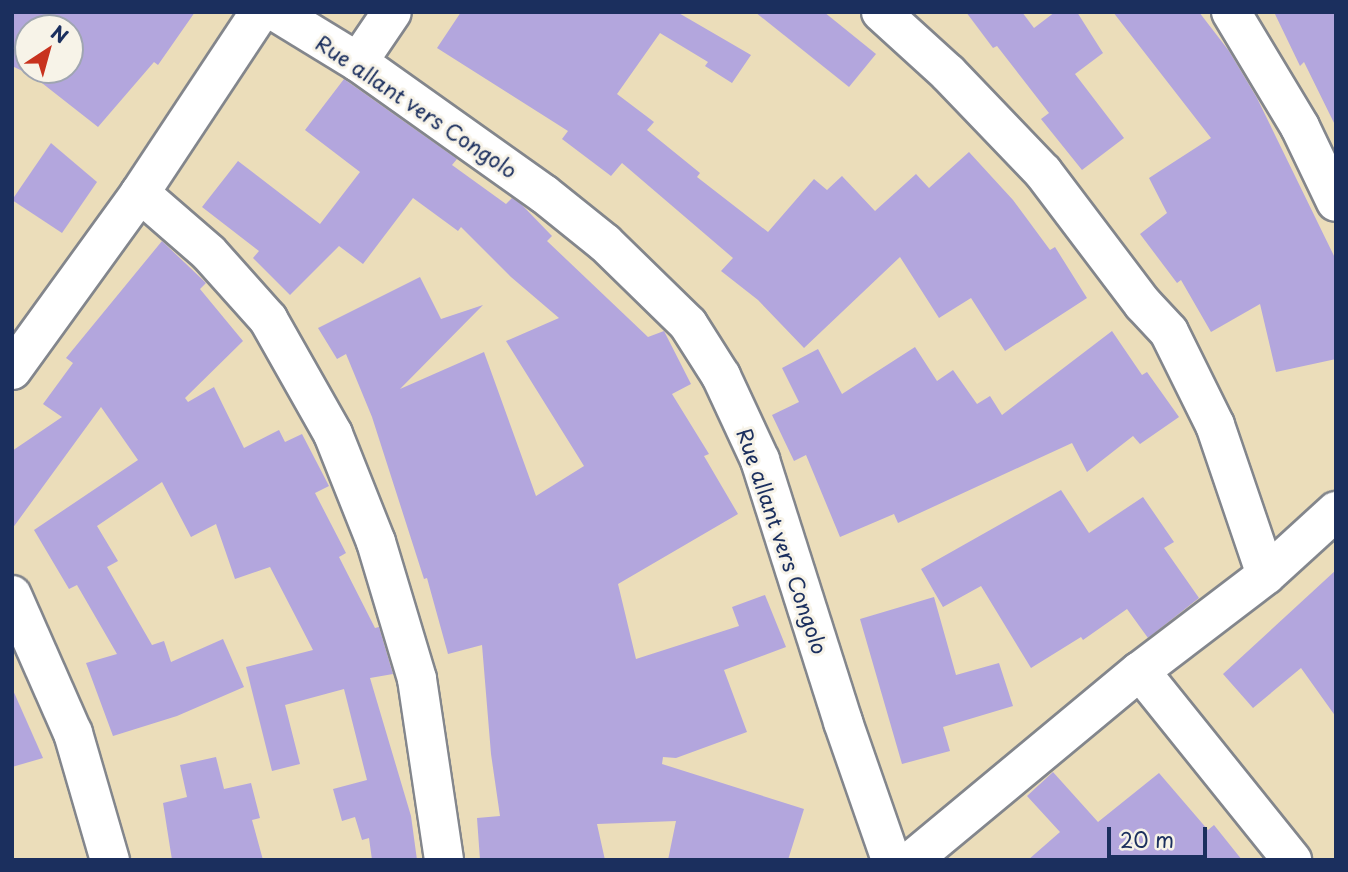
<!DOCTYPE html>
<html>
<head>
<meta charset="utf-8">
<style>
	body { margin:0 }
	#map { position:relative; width:1348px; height:872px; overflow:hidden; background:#ebddba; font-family:"Playpen Sans",sans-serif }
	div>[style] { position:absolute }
	.building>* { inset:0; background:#b3a6dd }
	.roads { filter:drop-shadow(2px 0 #83868c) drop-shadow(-2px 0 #83868c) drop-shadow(0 2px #83868c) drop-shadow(0 -2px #83868c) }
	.minor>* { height:38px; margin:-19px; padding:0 19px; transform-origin:19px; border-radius:19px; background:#fff }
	span { translate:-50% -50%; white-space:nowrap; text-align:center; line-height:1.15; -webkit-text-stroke:6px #f7f3e8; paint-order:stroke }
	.street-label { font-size:21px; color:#1b2f5e }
	.frame { position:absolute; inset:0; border:14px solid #1b2f5e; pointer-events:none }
	.north { position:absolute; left:14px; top:14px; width:70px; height:70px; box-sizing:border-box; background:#f7f3e8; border:2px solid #9fa5b1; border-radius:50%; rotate:36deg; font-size:19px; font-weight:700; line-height:28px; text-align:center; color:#1b2f5e }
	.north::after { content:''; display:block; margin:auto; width:24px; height:32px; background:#c8321e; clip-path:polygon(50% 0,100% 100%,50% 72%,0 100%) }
	.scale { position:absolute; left:1107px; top:827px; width:100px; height:32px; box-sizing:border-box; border:4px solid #1b2f5e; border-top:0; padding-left:9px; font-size:21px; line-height:24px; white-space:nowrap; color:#1b2f5e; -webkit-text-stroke:5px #f7f3e8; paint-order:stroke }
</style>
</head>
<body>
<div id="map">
	<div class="building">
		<div style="clip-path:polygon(evenodd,12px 12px,195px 12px,158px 65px,154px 62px,98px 127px,33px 76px,12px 66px,12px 12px,28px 28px,70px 28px,70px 70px,28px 70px,28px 28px)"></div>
		<div style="clip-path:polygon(461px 12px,677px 12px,751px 55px,732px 83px,705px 66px,708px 62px,660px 33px,617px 94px,654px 122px,647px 130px,700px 173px,697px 177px,768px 232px,814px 179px,827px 190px,842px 176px,875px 211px,916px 174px,929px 188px,969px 152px,1013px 200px,1050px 250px,1055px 247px,1087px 298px,1005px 351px,971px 298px,939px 318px,900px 257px,804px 348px,758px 300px,721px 271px,733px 258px,622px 163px,611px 176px,562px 139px,568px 131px,437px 48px)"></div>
		<div style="clip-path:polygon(755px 12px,824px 12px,876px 54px,849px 87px)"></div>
		<div style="clip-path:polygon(966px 12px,1022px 12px,1034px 28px,1055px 12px,1077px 12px,1103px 53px,1075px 74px,1124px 138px,1082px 170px,1041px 119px,1049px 113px,997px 46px,993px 48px)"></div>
		<div style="clip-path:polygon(1113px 12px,1199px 12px,1229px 51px,1257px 98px,1336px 260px,1336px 359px,1276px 372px,1260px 304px,1211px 332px,1181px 280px,1177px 283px,1140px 234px,1167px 213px,1149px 178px,1211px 138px)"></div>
		<div style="clip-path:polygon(1274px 12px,1336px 12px,1336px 127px,1304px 62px,1300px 66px)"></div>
		<div style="clip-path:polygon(344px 79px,457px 159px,452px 165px,506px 204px,512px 198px,521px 204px,552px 236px,547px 241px,648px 337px,664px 331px,691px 384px,672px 394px,709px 454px,704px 456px,738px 514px,618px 584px,636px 659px,739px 626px,732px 607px,765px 595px,786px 647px,724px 670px,747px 732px,676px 758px,663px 757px,662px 764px,804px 809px,788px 860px,668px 860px,676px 821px,597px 824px,605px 860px,480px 860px,477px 818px,500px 816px,491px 754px,482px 645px,448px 654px,427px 578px,424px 579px,372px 417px,346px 354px,337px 359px,318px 328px,420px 277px,441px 319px,483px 305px,400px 389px,484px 352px,536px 496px,584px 466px,506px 341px,559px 318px,511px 277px,461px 227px,458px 231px,413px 198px,363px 264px,339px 246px,290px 295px,253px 258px,259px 251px,202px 207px,238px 161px,320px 224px,360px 172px,305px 130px)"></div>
		<div style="clip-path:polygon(51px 143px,97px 182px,62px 233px,12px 200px)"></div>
		<div style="clip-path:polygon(162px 241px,206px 283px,200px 289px,243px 341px,185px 398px,188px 402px,214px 387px,244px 448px,279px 430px,285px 442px,302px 434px,329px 486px,315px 493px,346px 553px,339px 557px,375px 628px,379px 627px,393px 674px,370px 678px,411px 816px,417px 860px,372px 860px,369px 838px,362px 840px,355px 817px,342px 821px,333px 789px,367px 780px,344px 689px,285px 705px,300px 764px,272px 771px,246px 667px,313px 650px,270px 567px,235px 579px,216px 524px,191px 537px,162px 482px,97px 526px,118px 561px,107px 567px,152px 645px,164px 641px,171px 662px,223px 639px,244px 687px,177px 716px,113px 736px,86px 663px,117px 654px,77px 585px,69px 589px,34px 530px,138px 460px,101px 407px,12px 529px,12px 451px,62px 417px,43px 404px,73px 363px,66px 358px)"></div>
		<div style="clip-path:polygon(1112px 331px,1142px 375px,1147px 372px,1179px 417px,1140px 444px,1133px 436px,1087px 472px,1072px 443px,898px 523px,894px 514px,840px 537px,806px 455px,794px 461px,772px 415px,799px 402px,782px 368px,818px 349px,842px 394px,915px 347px,937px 381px,953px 370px,977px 404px,990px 396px,1002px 415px)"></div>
		<div style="clip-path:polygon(1061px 490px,1089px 533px,1143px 497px,1174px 542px,1164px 548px,1199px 598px,1148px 638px,1127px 609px,1083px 640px,1081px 637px,1031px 668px,981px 586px,943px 607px,921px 569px)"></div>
		<div style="clip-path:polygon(1336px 570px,1336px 717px,1301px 668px,1253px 708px,1223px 674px)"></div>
		<div style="clip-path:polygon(934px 597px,956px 675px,999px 663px,1013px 706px,943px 727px,950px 751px,902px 764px,860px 619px)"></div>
		<div style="clip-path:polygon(12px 688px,43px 758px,12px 767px)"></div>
		<div style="clip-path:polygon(216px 757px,224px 789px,251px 783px,260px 818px,252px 820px,263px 860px,172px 860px,163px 803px,187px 797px,180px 765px)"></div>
		<div style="clip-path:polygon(1053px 772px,1098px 822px,1159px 773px,1208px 830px,1214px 825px,1242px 860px,1028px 860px,1060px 832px,1027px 796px)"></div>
	</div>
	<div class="roads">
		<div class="minor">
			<div style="left:276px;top:12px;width:96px;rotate:31.4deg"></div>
			<div style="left:358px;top:62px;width:228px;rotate:35.4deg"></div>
			<div style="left:544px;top:194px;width:78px;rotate:38.8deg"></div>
			<div style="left:605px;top:243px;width:116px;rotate:44.3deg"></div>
			<div style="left:688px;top:324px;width:62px;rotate:57.6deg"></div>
			<div style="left:721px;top:376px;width:93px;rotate:65.1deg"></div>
			<div style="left:760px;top:460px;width:275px;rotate:72.4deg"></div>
			<div style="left:843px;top:722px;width:146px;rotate:70.8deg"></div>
			<div style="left:881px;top:12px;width:91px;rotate:42.3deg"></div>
			<div style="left:948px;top:73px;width:137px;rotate:46.2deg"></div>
			<div style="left:1043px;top:172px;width:166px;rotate:52.9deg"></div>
			<div style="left:1143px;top:304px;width:38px;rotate:47deg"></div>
			<div style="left:1169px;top:332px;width:104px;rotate:63.7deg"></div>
			<div style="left:1215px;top:425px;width:158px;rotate:71.2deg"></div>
			<div style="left:1231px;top:12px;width:134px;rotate:59deg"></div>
			<div style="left:1300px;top:127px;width:83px;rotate:64.4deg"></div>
			<div style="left:358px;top:62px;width:60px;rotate:-55.8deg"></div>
			<div style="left:140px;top:193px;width:91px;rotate:41deg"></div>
			<div style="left:209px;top:253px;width:89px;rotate:48.2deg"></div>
			<div style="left:268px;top:319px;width:132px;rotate:60.5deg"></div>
			<div style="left:333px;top:434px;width:116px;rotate:68.3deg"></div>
			<div style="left:376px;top:542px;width:143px;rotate:73.3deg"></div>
			<div style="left:417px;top:679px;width:183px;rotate:81.5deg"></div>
			<div style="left:12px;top:370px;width:218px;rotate:-54.1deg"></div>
			<div style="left:140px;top:193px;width:217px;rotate:-56.5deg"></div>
			<div style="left:12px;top:595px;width:151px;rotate:66.2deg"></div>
			<div style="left:73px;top:733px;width:132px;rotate:73.8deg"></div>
			<div style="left:1140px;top:671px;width:243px;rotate:51.2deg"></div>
			<div style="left:912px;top:860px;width:296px;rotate:-39.7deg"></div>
			<div style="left:1140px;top:671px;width:158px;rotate:-37.3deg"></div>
			<div style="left:1266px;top:575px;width:95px;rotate:-42.4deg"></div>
		</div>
	</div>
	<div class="street-label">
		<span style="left:417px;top:106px;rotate:34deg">Rue allant vers Congolo</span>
		<span style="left:783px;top:541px;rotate:71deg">Rue allant vers Congolo</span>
	</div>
	<div class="frame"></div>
	<div class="north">N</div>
	<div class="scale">20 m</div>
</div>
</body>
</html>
